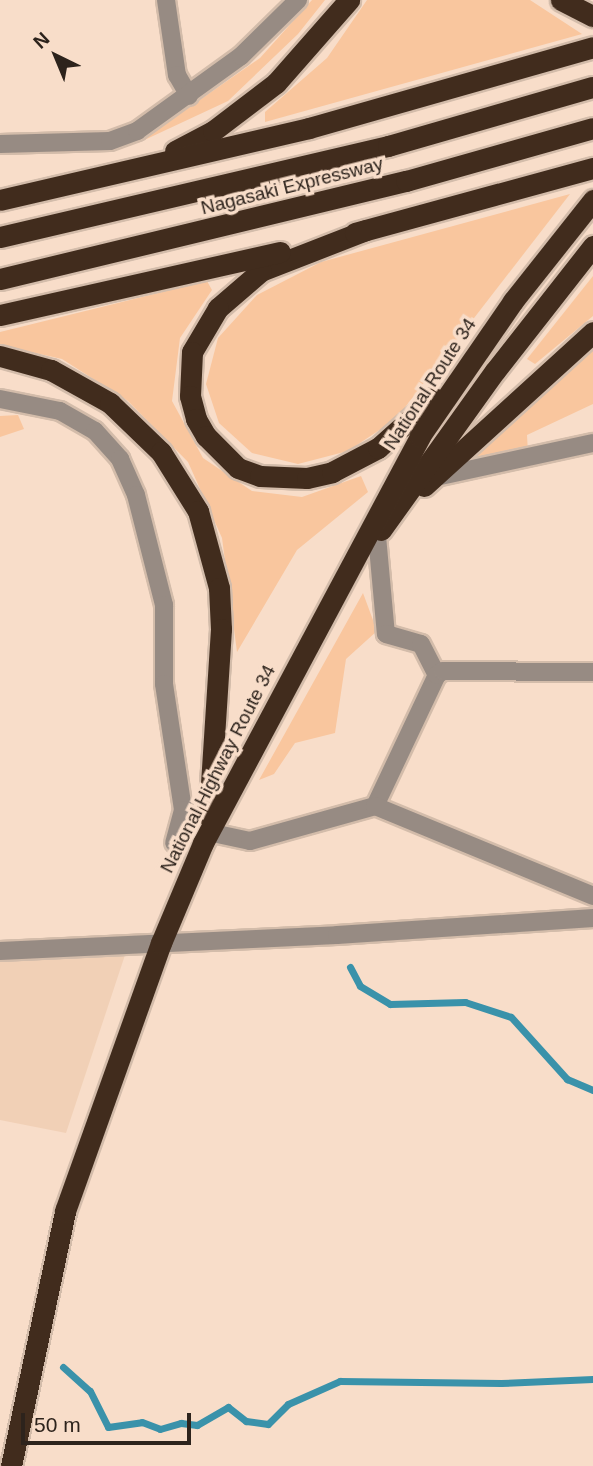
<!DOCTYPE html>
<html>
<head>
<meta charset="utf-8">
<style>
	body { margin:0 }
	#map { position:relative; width:593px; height:1466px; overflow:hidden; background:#f8ddc9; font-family:Arial,sans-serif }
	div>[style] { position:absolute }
	.built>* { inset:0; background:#f1d0b6 }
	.green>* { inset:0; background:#f9c69e }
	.stream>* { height:7px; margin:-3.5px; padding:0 3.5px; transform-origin:3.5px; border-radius:3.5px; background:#3a92aa }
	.roads { filter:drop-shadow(2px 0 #d3bcaa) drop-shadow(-2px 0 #d3bcaa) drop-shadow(0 2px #d3bcaa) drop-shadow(0 -2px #d3bcaa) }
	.minor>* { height:18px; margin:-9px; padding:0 9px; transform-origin:9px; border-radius:9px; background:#978b83 }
	.highway>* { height:21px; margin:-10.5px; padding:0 10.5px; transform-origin:10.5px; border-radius:10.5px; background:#412c1d }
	span { translate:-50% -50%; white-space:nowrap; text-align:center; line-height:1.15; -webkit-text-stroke:7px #f8ddc9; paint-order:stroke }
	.street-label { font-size:19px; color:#2d231c }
	.north { position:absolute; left:21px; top:21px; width:70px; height:70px; -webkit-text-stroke:5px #f8ddc9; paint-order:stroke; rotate:317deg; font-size:19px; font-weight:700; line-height:28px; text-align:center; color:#2d231c }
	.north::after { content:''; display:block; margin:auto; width:24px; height:32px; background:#2d231c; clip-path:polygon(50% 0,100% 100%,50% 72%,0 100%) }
	.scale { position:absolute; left:21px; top:1413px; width:170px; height:32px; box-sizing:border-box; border:4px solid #2d231c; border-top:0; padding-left:9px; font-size:21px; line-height:24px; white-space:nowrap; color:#2d231c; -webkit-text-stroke:5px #f8ddc9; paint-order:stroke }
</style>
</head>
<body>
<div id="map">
	<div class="built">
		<div style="clip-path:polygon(126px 952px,66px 1133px,0 1120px,0 961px)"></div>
	</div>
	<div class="green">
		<div style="clip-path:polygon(312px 0,325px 0,298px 34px,228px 101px,138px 143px,260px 58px)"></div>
		<div style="clip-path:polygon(367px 0,530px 0,582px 34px,265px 122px,265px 112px,327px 58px)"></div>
		<div style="clip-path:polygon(570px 194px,396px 419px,348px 451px,298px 464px,252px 453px,219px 423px,206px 384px,218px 338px,257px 295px,321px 262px)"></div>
		<div style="clip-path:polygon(593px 276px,593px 316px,535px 364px,527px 359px)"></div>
		<div style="clip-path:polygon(207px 281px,212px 290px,180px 338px,172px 401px,203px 458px,252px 491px,302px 497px,361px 476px,368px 492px,297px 550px,237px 652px,222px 538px,188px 462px,128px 401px,62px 359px,0 345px,0 332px)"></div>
		<div style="clip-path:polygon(593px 347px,593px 404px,527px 435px,528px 453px,472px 465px,486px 437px)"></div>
		<div style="clip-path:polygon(18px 415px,24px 429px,0 437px,0 416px)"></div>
		<div style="clip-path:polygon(363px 593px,377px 631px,346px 659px,335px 733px,295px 743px,274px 774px,259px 780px)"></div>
	</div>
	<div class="stream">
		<div style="left:350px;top:967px;width:21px;rotate:62deg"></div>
		<div style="left:360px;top:986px;width:35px;rotate:31deg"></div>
		<div style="left:390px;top:1004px;width:75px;rotate:-1.5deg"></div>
		<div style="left:465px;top:1002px;width:48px;rotate:18.1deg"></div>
		<div style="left:511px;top:1017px;width:84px;rotate:47.9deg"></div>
		<div style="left:567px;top:1079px;width:28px;rotate:23deg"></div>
		<div style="left:63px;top:1367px;width:36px;rotate:42deg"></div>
		<div style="left:90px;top:1391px;width:40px;rotate:63.4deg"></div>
		<div style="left:108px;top:1427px;width:34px;rotate:-8deg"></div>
		<div style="left:142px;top:1422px;width:19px;rotate:21deg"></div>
		<div style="left:160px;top:1429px;width:22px;rotate:-16deg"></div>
		<div style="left:181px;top:1423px;width:16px;rotate:7deg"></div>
		<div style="left:197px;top:1425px;width:36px;rotate:-30deg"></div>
		<div style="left:228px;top:1407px;width:23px;rotate:38deg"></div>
		<div style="left:246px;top:1421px;width:22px;rotate:8deg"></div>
		<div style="left:268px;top:1424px;width:28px;rotate:-45deg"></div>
		<div style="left:288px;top:1404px;width:57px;rotate:-23.9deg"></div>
		<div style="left:340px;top:1381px;width:161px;rotate:0.7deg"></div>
		<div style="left:501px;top:1383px;width:92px;rotate:-2.5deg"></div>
	</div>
	<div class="roads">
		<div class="minor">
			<div style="left:166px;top:0;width:76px;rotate:81.7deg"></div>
			<div style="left:177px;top:75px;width:24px;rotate:60deg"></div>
			<div style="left:0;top:144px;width:110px;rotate:-1.6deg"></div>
			<div style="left:110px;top:141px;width:29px;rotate:-20deg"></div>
			<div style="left:137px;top:131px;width:128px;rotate:-35.8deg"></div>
			<div style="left:241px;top:56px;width:80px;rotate:-44.5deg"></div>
			<div style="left:0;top:399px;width:61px;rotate:11.3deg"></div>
			<div style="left:60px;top:411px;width:40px;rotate:29.7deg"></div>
			<div style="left:95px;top:431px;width:38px;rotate:48deg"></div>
			<div style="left:120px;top:459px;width:39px;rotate:66deg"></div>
			<div style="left:136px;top:495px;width:114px;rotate:75.7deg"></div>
			<div style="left:164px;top:605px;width:79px;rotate:90deg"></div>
			<div style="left:164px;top:684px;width:127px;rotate:81.4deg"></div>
			<div style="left:183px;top:810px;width:34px;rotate:105deg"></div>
			<div style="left:431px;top:478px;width:166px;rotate:-12.2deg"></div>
			<div style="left:377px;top:536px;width:98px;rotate:84.8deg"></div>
			<div style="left:386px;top:634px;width:36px;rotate:16deg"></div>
			<div style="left:421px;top:644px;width:35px;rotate:63deg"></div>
			<div style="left:375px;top:806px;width:145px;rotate:-64.7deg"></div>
			<div style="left:437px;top:675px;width:7px;rotate:-34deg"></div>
			<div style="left:443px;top:671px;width:150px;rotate:0.4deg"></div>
			<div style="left:208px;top:832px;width:43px;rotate:12.1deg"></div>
			<div style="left:250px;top:841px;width:130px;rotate:-15.6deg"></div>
			<div style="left:375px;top:806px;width:236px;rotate:22.4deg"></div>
			<div style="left:0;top:951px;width:337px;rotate:-2.7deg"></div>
			<div style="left:337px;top:935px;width:257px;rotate:-3.8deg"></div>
		</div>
		<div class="highway">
			<div style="left:561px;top:0;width:36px;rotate:27deg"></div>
			<div style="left:175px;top:151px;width:43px;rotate:-27.8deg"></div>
			<div style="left:213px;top:131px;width:79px;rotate:-37.3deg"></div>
			<div style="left:276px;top:83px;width:111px;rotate:-48.7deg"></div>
			<div style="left:0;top:200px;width:317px;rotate:-13.1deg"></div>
			<div style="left:309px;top:128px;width:295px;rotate:-15.9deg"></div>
			<div style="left:366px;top:230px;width:113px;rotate:158.7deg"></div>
			<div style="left:261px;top:271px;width:57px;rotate:139.3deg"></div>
			<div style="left:218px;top:308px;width:51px;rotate:120.6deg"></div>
			<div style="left:192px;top:352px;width:44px;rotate:92.6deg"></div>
			<div style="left:190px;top:396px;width:24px;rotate:75deg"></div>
			<div style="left:196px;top:419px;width:20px;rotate:60deg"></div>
			<div style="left:206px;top:436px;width:45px;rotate:45deg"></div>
			<div style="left:238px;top:468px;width:23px;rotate:20deg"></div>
			<div style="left:260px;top:476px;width:47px;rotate:2.4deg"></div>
			<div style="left:307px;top:478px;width:26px;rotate:-13deg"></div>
			<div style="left:332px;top:472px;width:52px;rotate:-27.6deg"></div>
			<div style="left:378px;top:448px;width:75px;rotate:-41.8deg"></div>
			<div style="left:355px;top:233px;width:247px;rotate:-15.3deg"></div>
			<div style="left:0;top:237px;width:399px;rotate:-13.2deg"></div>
			<div style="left:388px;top:146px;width:213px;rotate:-16.1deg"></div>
			<div style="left:0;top:279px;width:418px;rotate:-13.6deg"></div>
			<div style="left:406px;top:181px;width:194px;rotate:-15.8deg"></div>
			<div style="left:0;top:315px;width:287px;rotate:-12.7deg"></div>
			<div style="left:0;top:356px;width:53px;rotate:15.4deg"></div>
			<div style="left:51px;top:370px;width:68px;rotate:29.2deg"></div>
			<div style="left:110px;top:403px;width:71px;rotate:43.9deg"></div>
			<div style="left:161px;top:452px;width:70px;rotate:57.9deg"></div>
			<div style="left:198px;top:511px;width:80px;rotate:74.7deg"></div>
			<div style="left:219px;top:588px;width:41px;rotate:87.2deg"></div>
			<div style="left:221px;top:629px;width:188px;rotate:93.7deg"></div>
			<div style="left:424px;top:486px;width:229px;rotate:-42.3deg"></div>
			<div style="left:381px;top:530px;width:196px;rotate:-54.4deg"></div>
			<div style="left:495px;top:371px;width:159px;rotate:-51.9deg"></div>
			<div style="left:11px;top:1466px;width:261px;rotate:-78deg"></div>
			<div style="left:65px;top:1211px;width:285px;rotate:-70.3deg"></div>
			<div style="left:161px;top:943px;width:108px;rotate:-67.2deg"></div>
			<div style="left:203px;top:843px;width:461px;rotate:-61.9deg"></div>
			<div style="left:420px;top:436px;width:164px;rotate:-55.4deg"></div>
			<div style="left:513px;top:301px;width:129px;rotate:-51.6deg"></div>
		</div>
	</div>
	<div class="street-label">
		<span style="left:292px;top:186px;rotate:-14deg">Nagasaki Expressway</span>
		<span style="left:430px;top:384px;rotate:-57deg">National Route 34</span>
		<span style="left:218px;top:769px;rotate:-63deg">National Highway Route 34</span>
	</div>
	<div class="north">N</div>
	<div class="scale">50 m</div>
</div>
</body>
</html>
